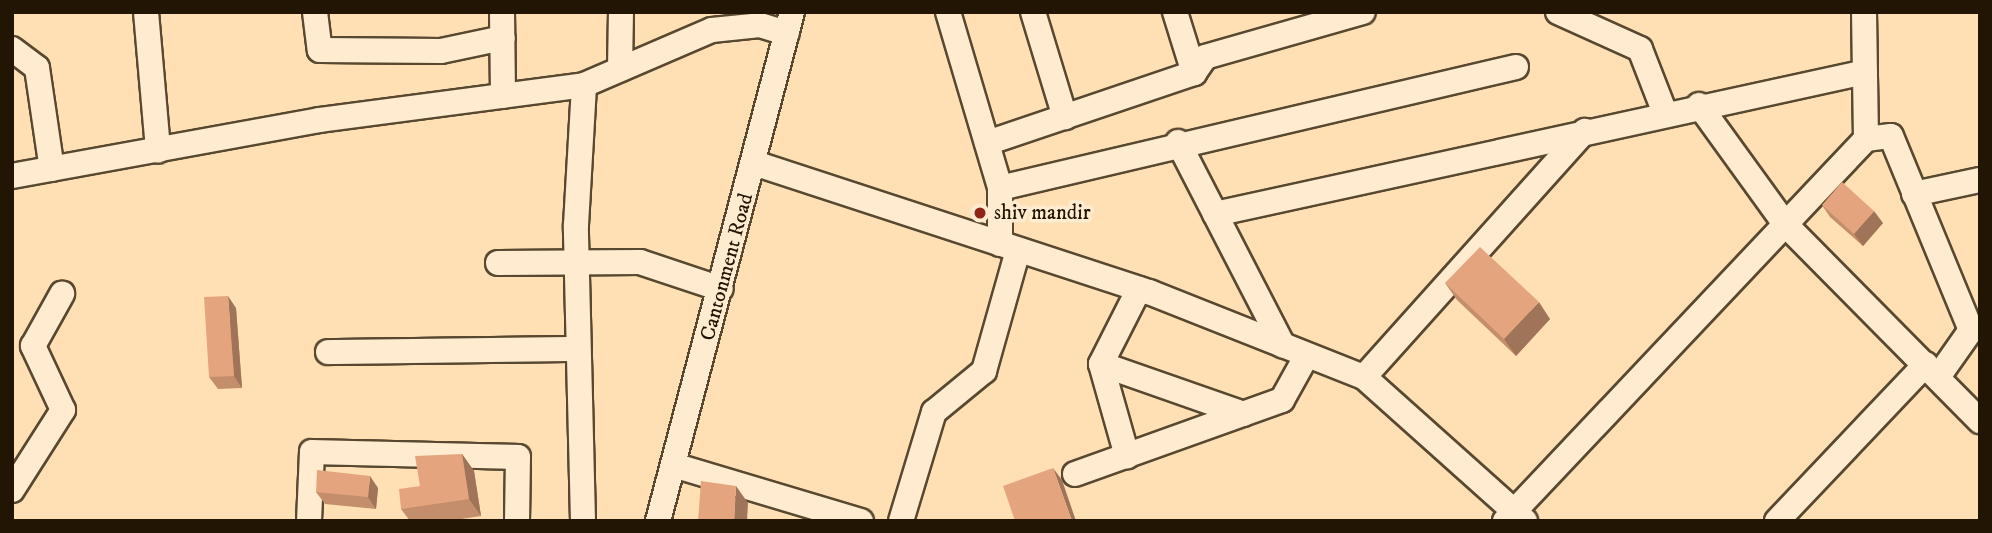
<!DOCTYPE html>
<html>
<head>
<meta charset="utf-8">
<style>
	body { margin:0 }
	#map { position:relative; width:1992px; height:533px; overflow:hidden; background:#ffe0b5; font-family:"IM FELL DW Pica",serif }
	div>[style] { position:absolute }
	.roads { filter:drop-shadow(2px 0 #594830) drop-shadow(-2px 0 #594830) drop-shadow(0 2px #594830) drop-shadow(0 -2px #594830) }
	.minor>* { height:24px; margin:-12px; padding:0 12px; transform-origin:12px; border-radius:12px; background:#ffebcf }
	.wall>* { inset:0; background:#c48e6c }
	.shaded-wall>* { inset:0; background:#a07458 }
	.building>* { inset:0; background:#e4a57e }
	.dots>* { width:19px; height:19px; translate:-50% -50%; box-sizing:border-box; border:4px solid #ffebcf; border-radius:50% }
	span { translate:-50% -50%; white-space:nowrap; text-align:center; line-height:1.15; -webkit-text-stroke:7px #ffebcf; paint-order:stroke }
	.poi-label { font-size:21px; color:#221503 }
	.left { translate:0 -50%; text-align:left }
	.street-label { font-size:21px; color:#221503 }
	.frame { position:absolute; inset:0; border:14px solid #221503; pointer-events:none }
</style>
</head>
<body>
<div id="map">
	<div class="roads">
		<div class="minor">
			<div style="left:146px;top:12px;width:139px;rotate:85deg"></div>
			<div style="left:315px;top:12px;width:38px;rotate:83deg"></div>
			<div style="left:320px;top:50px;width:121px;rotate:0.5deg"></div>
			<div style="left:441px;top:51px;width:63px;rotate:-11.8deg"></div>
			<div style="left:502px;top:12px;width:84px;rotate:89.3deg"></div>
			<div style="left:948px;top:12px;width:184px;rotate:73.5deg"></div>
			<div style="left:1000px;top:188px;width:56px;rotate:90deg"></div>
			<div style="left:1033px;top:12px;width:110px;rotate:73.1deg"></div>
			<div style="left:1175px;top:12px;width:64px;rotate:72.7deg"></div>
			<div style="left:1558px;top:12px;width:90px;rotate:24.3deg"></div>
			<div style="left:1640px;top:49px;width:69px;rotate:68.7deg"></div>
			<div style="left:12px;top:49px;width:31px;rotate:37deg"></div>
			<div style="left:37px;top:68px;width:102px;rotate:81.6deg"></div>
			<div style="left:620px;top:69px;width:57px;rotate:-89deg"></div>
			<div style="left:1699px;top:105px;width:148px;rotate:54.1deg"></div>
			<div style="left:1786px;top:225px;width:276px;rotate:45.3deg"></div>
			<div style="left:1866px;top:139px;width:25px;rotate:-7deg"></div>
			<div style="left:1891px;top:136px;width:210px;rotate:67.6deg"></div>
			<div style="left:1971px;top:330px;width:57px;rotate:125.1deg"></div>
			<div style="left:1178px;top:142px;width:229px;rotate:62.7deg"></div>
			<div style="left:987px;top:143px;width:219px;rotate:-18.7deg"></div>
			<div style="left:1194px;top:73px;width:19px;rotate:-55deg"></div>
			<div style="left:1205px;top:57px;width:164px;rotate:-15.9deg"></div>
			<div style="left:754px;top:163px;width:416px;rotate:18.1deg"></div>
			<div style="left:1149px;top:292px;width:231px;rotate:21.6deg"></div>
			<div style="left:1364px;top:377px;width:216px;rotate:41.8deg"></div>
			<div style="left:12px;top:176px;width:312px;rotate:-10.3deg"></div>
			<div style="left:319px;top:120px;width:267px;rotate:-7.5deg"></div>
			<div style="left:584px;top:85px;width:139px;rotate:-23.3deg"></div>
			<div style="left:712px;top:30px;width:48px;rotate:-5.9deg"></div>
			<div style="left:760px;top:25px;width:28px;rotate:17deg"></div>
			<div style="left:1000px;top:188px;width:530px;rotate:-13.2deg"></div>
			<div style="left:1914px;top:194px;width:67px;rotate:-12deg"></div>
			<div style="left:1215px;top:214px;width:665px;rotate:-12.32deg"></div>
			<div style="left:498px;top:263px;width:142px;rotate:-0.4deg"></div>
			<div style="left:640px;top:262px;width:85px;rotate:18.4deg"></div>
			<div style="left:1139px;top:289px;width:84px;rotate:116.9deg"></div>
			<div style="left:1101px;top:364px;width:151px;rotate:19.3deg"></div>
			<div style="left:328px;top:352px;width:248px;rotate:-0.7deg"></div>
			<div style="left:1101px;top:364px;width:96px;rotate:74.2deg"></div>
			<div style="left:1364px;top:377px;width:331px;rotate:-48.1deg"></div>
			<div style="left:673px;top:465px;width:196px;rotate:16.6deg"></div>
			<div style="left:1075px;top:474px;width:220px;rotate:-19.7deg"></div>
			<div style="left:1282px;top:400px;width:51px;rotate:-60.9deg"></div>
			<div style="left:12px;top:490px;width:95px;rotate:-57.5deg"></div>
			<div style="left:63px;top:410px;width:71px;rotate:-115.1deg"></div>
			<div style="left:33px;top:346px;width:60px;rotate:-60.9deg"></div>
			<div style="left:309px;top:521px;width:69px;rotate:-87.5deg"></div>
			<div style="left:312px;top:452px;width:206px;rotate:1.4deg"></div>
			<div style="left:518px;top:457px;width:64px;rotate:90.9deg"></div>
			<div style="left:583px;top:521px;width:296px;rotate:-91.4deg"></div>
			<div style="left:576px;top:225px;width:140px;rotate:-86.7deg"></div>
			<div style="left:658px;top:521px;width:526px;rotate:-75.25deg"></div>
			<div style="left:901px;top:521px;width:114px;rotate:-73.2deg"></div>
			<div style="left:934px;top:412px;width:65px;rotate:-39.4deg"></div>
			<div style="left:984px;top:371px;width:126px;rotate:-74.3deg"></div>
			<div style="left:1505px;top:521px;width:526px;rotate:-46.62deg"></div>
			<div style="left:1866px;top:139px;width:127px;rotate:-90.9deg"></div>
			<div style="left:1777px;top:521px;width:216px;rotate:-46.5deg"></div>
		</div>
	</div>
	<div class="wall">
		<div style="clip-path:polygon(1822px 205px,1883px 223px,1863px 246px,1830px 217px)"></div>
		<div style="clip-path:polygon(1445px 283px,1550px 319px,1516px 356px,1457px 300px)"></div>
		<div style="clip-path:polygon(236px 308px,242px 388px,218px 389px,209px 377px)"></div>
		<div style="clip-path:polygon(462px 454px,474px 471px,481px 516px,449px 521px,410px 521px,401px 509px,420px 486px)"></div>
		<div style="clip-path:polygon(378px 488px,376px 509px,325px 504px,316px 492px)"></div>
	</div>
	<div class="shaded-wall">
		<div style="clip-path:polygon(1874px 211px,1883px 223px,1863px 246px,1854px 234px)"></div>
		<div style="clip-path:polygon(228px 296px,236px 308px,242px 388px,234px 376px)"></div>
		<div style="clip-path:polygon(1539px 302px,1550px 319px,1516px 356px,1504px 339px)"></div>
		<div style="clip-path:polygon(462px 454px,474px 471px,481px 516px,469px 499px)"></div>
		<div style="clip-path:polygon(1053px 468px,1062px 480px,1076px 521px,1072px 521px)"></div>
		<div style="clip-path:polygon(370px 476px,378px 488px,376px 509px,368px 497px)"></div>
		<div style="clip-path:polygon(736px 486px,748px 503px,747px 521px,734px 521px)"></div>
	</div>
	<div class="building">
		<div style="clip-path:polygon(1842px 182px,1874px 211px,1854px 234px,1822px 205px)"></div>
		<div style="clip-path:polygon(1480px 247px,1539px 302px,1504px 339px,1445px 283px)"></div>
		<div style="clip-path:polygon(228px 296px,234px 376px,209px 377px,204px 297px)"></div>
		<div style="clip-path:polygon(462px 454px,469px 499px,401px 509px,399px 489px,420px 486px,415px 456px)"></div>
		<div style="clip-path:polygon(1053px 468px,1072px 521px,1015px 521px,1003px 486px)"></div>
		<div style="clip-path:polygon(317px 470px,370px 476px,368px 497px,316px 492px)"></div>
		<div style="clip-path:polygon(701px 481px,736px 486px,734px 521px,698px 521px)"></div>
	</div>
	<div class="dots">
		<div style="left:980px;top:213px;background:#8f2418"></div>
	</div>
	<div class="poi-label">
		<span class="left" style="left:994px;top:213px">shiv mandir</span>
	</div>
	<div class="street-label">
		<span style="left:727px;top:267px;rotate:-75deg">Cantonment Road</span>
	</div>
	<div class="frame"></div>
</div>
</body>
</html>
